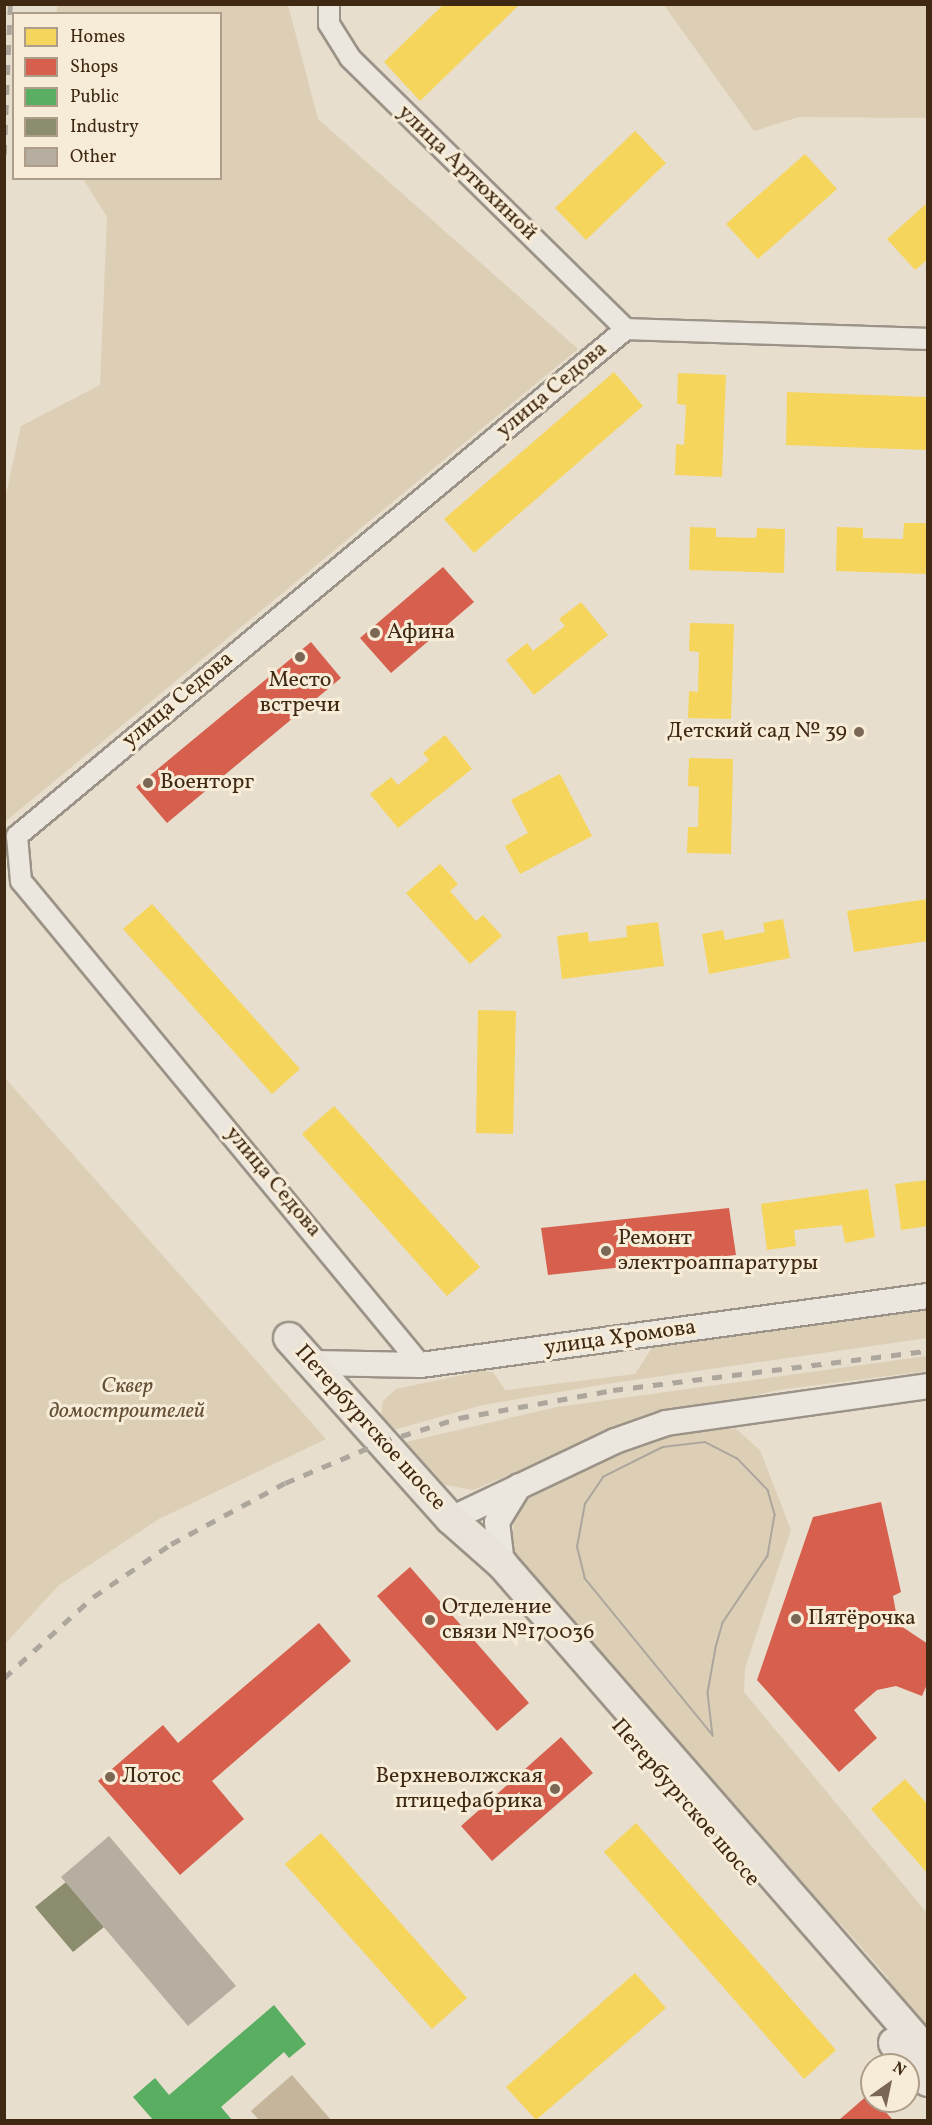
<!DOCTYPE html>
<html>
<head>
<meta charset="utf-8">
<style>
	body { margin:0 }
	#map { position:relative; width:932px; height:2125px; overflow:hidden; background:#e7decd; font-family:Vollkorn,serif }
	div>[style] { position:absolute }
	.green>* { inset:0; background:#ddcfb6 }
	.water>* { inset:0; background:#c4b59b }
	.homes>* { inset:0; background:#f6d55c }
	.shops>* { inset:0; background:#d6604d }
	.public>* { inset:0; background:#5aae61 }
	.industry>* { inset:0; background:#8c8c6e }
	.building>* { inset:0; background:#b6aea1 }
	.roads { filter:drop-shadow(2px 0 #9b9387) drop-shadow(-2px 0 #9b9387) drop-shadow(0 2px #9b9387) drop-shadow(0 -2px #9b9387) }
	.minor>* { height:20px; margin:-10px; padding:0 10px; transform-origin:10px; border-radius:10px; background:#ece7de }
	.tertiary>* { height:24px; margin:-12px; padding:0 12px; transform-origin:12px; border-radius:12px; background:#ece7de }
	.primary>* { height:30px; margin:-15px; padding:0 15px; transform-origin:15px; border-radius:15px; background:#e9e3d9 }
	.tram>* { height:1.5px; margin:-0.75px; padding:0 0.75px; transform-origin:0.75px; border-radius:0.75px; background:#aca69d }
	.rail>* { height:4.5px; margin-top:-2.25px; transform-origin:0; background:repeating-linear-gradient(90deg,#aca69d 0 10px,transparent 0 20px) }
	.dots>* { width:16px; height:16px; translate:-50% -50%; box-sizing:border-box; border:3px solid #f7ecd7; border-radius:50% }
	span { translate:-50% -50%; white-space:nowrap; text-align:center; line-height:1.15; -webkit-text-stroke:6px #f7ecd7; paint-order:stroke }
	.street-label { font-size:22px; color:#402913 }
	.poi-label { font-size:22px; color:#402913 }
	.left { translate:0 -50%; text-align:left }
	.right { translate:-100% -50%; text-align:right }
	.park-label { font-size:22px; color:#655037; font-style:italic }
	.frame { position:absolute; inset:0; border:6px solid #402913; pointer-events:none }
	.legend { position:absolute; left:12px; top:12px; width:210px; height:168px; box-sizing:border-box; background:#f7ecd7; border:2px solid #ae9e89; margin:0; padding:8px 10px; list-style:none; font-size:18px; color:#402913 }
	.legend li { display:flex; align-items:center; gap:12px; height:30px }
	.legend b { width:30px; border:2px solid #ae9e89 }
	.north { position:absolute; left:860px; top:2053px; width:60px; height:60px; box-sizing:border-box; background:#f7ecd7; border:2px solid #ae9e89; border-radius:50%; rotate:33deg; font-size:16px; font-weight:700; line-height:24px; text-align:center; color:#402913 }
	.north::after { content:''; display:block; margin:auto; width:21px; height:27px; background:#7a6854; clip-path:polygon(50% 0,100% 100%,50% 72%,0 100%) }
</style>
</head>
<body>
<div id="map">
	<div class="green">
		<div style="clip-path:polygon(57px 5px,288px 5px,318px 119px,578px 349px,5px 822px,4px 503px,21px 426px,100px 385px,107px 217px,83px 179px,220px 178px,220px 14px,57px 13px)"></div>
		<div style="clip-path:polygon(664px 5px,927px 5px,927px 118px,799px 117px,754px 131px)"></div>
		<div style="clip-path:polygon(4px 1077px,326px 1439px,159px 1519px,58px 1586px,5px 1644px)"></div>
		<div style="clip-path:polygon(927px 1310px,927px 1338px,606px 1384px,483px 1405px,393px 1430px,381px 1415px,383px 1401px,396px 1389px,481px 1371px,493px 1372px,505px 1390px,635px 1374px,652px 1348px)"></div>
		<div style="clip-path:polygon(927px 1356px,927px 1371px,778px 1390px,631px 1423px,473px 1490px,445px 1485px,406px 1442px,557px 1407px)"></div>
		<div style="clip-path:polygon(706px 1427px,736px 1429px,760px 1450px,791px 1530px,745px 1668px,744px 1692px,927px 1913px,927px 2045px,886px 1997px,888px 1978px,841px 1924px,824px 1926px,776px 1872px,779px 1857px,509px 1547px,518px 1505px,534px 1492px,668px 1434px)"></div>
	</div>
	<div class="water">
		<div style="clip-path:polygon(292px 2075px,331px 2120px,259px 2120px,251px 2111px)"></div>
	</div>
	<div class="homes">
		<div style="clip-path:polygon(444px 4px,520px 4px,420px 101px,384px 62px)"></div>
		<div style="clip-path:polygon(635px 131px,666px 163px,586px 240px,555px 208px)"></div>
		<div style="clip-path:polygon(805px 154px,837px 189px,758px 259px,726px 224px)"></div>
		<div style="clip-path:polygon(928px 202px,928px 259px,915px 270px,887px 239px)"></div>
		<div style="clip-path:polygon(614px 372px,643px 406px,474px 553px,444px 519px)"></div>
		<div style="clip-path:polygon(678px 373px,726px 375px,722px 477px,675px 475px,676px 444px,684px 445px,686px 405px,677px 404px)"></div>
		<div style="clip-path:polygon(787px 392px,928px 397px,928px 450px,786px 445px)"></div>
		<div style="clip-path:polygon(904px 523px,928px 523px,928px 574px,836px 571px,837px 527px,863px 528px,863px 538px,903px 539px)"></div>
		<div style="clip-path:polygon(690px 527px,716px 528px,716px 537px,756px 538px,757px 528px,785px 529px,784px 573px,689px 570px)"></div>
		<div style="clip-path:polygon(581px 602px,608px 635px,534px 695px,506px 660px,527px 643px,533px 651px,565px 626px,559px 619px)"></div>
		<div style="clip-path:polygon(690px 623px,734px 624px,731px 719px,688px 718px,689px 691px,698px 692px,699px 652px,689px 651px)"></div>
		<div style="clip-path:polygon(445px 735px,472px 769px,398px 828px,370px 794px,391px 777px,398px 785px,429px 760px,423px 753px)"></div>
		<div style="clip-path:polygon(689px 758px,733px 759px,731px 854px,687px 853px,688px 827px,698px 827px,699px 787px,688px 786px)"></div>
		<div style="clip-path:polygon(560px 774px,592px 836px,520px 874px,505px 846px,528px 833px,511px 800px)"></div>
		<div style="clip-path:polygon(440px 864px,458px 884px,450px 891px,476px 921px,483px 915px,502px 936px,470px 964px,406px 893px)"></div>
		<div style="clip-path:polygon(928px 899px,928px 941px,854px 952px,847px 911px)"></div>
		<div style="clip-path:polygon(152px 904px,300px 1069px,272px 1094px,123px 929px)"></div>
		<div style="clip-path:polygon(783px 919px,790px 958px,709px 974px,702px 934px,723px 930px,725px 940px,765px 932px,763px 923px)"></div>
		<div style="clip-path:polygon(658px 922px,664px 966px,562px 979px,557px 936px,588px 932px,589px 942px,627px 937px,626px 926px)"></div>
		<div style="clip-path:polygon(478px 1010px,516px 1011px,513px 1134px,476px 1133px)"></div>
		<div style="clip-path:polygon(334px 1106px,480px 1267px,447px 1296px,302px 1134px)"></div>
		<div style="clip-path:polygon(928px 1180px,928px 1226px,901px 1230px,895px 1184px)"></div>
		<div style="clip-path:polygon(868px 1189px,875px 1237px,845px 1243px,842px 1225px,794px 1230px,796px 1246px,767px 1250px,761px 1204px)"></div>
		<div style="clip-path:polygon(905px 1779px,928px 1805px,928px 1874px,871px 1809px)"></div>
		<div style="clip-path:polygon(636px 1823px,836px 2050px,804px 2079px,604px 1852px)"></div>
		<div style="clip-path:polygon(321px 1833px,467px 1998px,432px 2029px,285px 1864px)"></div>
		<div style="clip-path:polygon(635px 1973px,666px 2008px,536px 2120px,506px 2087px)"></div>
	</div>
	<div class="shops">
		<div style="clip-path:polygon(443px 567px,474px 602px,391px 673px,360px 638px)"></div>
		<div style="clip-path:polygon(311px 642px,341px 678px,167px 823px,136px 787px)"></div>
		<div style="clip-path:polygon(729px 1208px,736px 1255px,548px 1275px,541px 1228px)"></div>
		<div style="clip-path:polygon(881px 1502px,901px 1592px,893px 1596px,898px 1624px,928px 1644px,928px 1682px,922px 1696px,896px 1686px,877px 1690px,854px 1710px,877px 1738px,839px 1772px,757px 1680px,813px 1517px)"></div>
		<div style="clip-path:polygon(410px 1567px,529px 1703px,497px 1731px,377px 1596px)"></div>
		<div style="clip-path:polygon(319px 1623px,351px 1661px,212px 1781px,244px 1819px,180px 1875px,98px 1781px,163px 1725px,178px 1743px)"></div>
		<div style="clip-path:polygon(561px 1737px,593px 1773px,492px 1861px,461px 1826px)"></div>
		<div style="clip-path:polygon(869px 2094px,893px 2120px,839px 2120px)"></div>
	</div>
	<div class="public">
		<div style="clip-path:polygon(274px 2005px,306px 2044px,289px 2058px,284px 2052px,221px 2107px,232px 2120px,153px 2120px,133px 2097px,155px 2078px,169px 2095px)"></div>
	</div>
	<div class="industry">
		<div style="clip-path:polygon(66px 1882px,104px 1927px,73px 1952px,35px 1907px)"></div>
	</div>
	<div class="building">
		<div style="clip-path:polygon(109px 1836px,236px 1986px,188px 2026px,61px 1877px)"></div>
	</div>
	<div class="roads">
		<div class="minor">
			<div style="left:329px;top:4px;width:20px;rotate:90deg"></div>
			<div style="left:329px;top:24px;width:40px;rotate:58deg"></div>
			<div style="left:350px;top:58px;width:387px;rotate:44.5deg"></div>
			<div style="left:421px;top:1365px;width:628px;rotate:-129.57deg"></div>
			<div style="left:21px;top:881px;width:45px;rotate:-95.1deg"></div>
			<div style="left:17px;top:836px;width:792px;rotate:-39.78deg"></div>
			<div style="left:626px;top:329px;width:302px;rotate:1.9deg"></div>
		</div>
		<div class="tertiary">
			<div style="left:312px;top:1363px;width:109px;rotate:1.1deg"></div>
			<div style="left:421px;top:1365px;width:512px;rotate:-7.75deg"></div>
			<div style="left:451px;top:1519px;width:182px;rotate:-25.4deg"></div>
			<div style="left:615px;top:1441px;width:54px;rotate:-19.4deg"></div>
			<div style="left:666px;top:1423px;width:265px;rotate:-8deg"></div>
			<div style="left:502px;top:1564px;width:42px;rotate:-96.8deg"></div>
			<div style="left:497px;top:1522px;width:42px;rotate:-58.6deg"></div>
		</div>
		<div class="primary">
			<div style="left:289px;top:1338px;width:243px;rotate:48.2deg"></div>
			<div style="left:451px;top:1519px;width:68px;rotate:41.4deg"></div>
			<div style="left:502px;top:1564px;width:649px;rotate:48.94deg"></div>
			<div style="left:894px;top:2043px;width:51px;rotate:48.2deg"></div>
		</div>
	</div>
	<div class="tram">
		<div style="left:705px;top:1442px;width:36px;rotate:27deg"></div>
		<div style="left:737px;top:1458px;width:45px;rotate:45.9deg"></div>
		<div style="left:768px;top:1490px;width:26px;rotate:74deg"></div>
		<div style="left:775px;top:1515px;width:42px;rotate:99.7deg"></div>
		<div style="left:768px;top:1556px;width:81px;rotate:123.9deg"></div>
		<div style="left:723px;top:1623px;width:26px;rotate:106deg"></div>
		<div style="left:716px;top:1648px;width:46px;rotate:100.1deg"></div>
		<div style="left:708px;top:1693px;width:43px;rotate:83.4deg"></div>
		<div style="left:713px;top:1736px;width:203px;rotate:-129.2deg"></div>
		<div style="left:585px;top:1579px;width:33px;rotate:-104deg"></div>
		<div style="left:577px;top:1547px;width:44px;rotate:-79.5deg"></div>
		<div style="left:585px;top:1504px;width:32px;rotate:-56deg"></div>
		<div style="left:603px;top:1477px;width:67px;rotate:-26.6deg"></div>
		<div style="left:663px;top:1447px;width:42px;rotate:-6.8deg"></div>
	</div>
	<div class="rail">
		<div style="left:4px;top:155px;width:151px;rotate:-87.7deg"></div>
		<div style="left:4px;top:1678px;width:120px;rotate:-42.3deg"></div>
		<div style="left:93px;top:1597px;width:94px;rotate:-34.2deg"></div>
		<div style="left:171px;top:1544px;width:129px;rotate:-28.2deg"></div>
		<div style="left:285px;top:1483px;width:105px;rotate:-22.9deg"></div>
		<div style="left:382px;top:1442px;width:81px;rotate:-17.3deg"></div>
		<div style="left:459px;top:1418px;width:157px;rotate:-10.3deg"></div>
		<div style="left:613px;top:1390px;width:317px;rotate:-7.1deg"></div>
	</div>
	<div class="dots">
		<div style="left:375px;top:633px;background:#7a6854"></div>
		<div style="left:300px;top:657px;background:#7a6854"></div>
		<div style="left:859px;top:732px;background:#7a6854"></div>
		<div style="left:148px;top:783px;background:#7a6854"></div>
		<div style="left:606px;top:1251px;background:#7a6854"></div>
		<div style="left:796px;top:1619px;background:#7a6854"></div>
		<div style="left:430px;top:1620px;background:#7a6854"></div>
		<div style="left:110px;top:1777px;background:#7a6854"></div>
		<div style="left:555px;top:1789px;background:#7a6854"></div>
	</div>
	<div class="street-label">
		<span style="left:467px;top:173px;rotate:44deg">улица Артюхиной</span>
		<span style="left:552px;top:390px;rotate:-40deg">улица Седова</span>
		<span style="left:178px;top:700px;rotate:-40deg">улица Седова</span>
		<span style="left:273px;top:1182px;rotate:50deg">улица Седова</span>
		<span style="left:620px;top:1338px;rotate:-8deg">улица Хромова</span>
		<span style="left:370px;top:1428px;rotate:48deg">Петербургское шоссе</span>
		<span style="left:685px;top:1803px;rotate:49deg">Петербургское шоссе</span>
	</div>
	<div class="poi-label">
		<span class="left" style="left:387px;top:633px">Афина</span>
		<span style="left:300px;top:693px">Место<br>встречи</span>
		<span class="right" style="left:847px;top:732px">Детский сад № 39</span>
		<span class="left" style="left:160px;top:783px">Военторг</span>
		<span class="left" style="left:618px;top:1251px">Ремонт<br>электроаппаратуры</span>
		<span class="left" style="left:442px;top:1620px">Отделение<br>связи №170036</span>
		<span class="left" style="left:808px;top:1619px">Пятёрочка</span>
		<span class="right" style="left:543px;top:1789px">Верхневолжская<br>птицефабрика</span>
		<span class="left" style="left:122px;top:1777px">Лотос</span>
	</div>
	<div class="park-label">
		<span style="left:127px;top:1399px">Сквер<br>домостроителей</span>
	</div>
	<div class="frame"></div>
	<ul class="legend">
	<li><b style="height:16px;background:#f6d55c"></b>Homes</li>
	<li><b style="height:16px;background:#d6604d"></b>Shops</li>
	<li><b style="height:16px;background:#5aae61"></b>Public</li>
	<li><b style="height:16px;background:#8c8c6e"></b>Industry</li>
	<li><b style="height:16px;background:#b6aea1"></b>Other</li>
	</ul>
	<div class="north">N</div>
</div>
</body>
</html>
